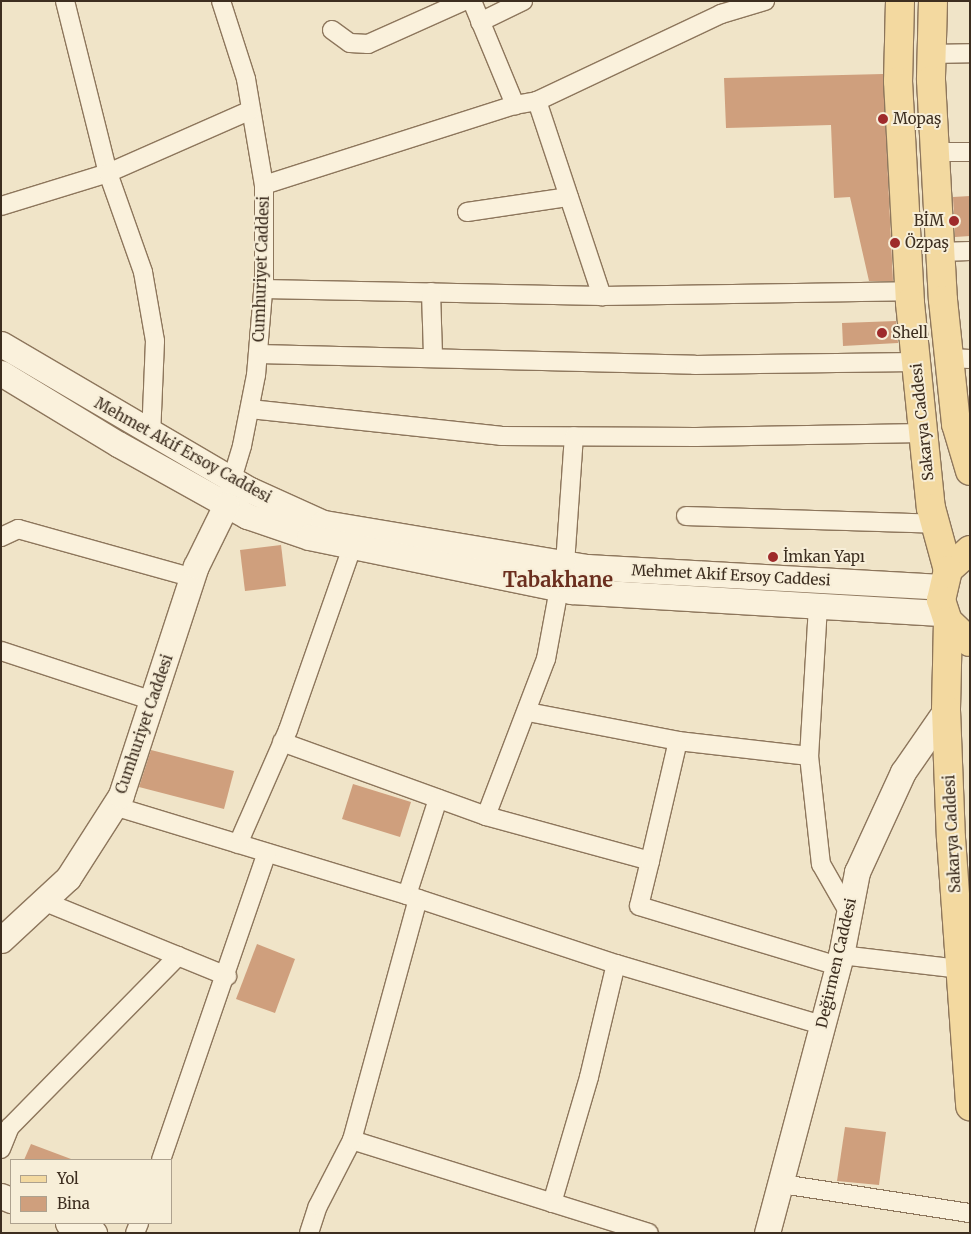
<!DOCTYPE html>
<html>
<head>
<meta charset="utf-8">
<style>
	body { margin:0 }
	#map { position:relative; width:971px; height:1234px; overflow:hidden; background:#f0e4c8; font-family:Merriweather,serif }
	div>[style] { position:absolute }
	.building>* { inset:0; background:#cf9f7d }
	.roads { filter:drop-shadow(1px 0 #8d765c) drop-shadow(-1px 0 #8d765c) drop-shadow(0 1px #8d765c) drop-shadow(0 -1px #8d765c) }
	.street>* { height:18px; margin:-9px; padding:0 9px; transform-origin:9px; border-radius:9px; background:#faf1dc }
	.secondary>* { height:25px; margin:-12.5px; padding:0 12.5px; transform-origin:12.5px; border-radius:12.5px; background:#faf1dc }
	.primary>* { height:28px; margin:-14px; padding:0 14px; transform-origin:14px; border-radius:14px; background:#f3d9a0 }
	.dots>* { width:14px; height:14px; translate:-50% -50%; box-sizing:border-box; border:2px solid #f7eed8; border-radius:50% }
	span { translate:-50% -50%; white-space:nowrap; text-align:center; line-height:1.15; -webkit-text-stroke:4px #f7eed8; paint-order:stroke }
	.poi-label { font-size:15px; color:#3d2e20 }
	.left { translate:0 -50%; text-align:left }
	.right { translate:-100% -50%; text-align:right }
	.street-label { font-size:15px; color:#3d2e20 }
	.district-label { font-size:20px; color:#6b2e1e; font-weight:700 }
	.frame { position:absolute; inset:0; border:2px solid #3d2e20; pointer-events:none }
	.legend { position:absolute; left:10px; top:1159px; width:162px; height:65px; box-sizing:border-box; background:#f7eed8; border:1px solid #ada18e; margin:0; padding:6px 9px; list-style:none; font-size:15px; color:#3d2e20 }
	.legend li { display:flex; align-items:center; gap:10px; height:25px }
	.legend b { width:25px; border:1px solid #ada18e }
</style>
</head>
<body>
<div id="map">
	<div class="building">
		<div style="clip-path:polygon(883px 74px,893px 281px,869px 281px,850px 197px,834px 198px,831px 125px,726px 128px,724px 78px)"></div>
		<div style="clip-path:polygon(970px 196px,970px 236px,955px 237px,953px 197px)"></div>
		<div style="clip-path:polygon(896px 321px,898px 343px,843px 346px,842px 323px)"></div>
		<div style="clip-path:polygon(281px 545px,286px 586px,245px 591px,240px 550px)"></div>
		<div style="clip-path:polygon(151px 750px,234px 771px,224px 809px,139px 787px)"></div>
		<div style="clip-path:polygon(353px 784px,411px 802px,400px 837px,342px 819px)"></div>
		<div style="clip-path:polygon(257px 944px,295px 959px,275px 1013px,236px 999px)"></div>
		<div style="clip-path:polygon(845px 1127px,886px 1132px,879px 1185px,837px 1181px)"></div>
		<div style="clip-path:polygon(31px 1144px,71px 1159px,71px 1160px,24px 1160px)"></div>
	</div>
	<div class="roads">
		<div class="street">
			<div style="left:65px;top:1px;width:177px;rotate:76deg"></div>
			<div style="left:108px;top:173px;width:105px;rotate:70.5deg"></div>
			<div style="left:143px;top:272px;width:70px;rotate:80.1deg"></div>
			<div style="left:155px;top:341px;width:94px;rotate:92.4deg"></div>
			<div style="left:221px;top:1px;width:82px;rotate:72.2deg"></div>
			<div style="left:246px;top:79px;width:108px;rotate:80.4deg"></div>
			<div style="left:264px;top:185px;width:95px;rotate:90deg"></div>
			<div style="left:264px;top:280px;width:95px;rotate:94.8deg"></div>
			<div style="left:256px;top:375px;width:72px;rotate:101.2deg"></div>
			<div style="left:242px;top:446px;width:45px;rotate:106.8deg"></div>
			<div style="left:472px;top:1px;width:113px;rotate:67.5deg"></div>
			<div style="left:480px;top:22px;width:48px;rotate:-26deg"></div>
			<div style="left:332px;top:30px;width:22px;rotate:36deg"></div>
			<div style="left:350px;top:43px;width:18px;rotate:3deg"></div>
			<div style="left:368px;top:44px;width:105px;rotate:-24.1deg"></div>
			<div style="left:931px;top:54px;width:39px;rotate:-1deg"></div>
			<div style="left:537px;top:101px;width:206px;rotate:71.6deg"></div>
			<div style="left:602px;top:296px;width:307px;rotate:-0.9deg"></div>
			<div style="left:934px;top:152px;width:36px"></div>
			<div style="left:264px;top:185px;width:263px;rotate:-17.7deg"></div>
			<div style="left:515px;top:105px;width:22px;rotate:-10deg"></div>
			<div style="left:537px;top:101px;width:204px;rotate:-25.3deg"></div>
			<div style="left:721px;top:14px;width:46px;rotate:-16.5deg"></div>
			<div style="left:1px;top:206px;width:112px;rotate:-17.1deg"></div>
			<div style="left:108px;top:173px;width:156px;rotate:-23.8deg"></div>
			<div style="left:467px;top:212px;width:103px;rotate:-8.4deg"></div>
			<div style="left:940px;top:252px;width:30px;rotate:-2deg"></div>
			<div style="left:263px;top:289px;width:339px;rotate:1.2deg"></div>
			<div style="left:431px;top:292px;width:65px;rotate:88.2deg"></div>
			<div style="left:258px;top:354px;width:437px;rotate:1.4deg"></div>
			<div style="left:695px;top:365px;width:221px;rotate:-0.8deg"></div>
			<div style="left:949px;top:358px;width:21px;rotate:3deg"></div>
			<div style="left:250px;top:409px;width:252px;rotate:6.1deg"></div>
			<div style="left:501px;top:436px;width:195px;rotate:0.3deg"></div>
			<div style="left:696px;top:437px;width:228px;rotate:-1deg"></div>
			<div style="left:686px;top:516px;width:249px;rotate:1.8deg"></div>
			<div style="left:1px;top:537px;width:19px;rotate:-25deg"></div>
			<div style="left:18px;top:529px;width:182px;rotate:15.6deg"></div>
			<div style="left:565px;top:564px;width:128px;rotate:-86deg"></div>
			<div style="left:818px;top:606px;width:150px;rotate:93.4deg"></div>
			<div style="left:809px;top:756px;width:109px;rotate:83.7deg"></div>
			<div style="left:821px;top:864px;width:56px;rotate:60.3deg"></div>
			<div style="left:1px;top:651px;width:160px;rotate:18.2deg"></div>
			<div style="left:528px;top:712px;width:153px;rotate:10.9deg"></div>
			<div style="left:678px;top:741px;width:132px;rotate:6.5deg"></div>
			<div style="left:282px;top:742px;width:217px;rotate:19.9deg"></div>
			<div style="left:486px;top:816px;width:170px;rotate:15.3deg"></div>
			<div style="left:650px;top:861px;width:46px;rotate:103.7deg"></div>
			<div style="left:639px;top:906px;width:208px;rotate:16.8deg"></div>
			<div style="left:114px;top:806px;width:306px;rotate:16.9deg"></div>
			<div style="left:407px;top:895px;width:220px;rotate:18.3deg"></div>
			<div style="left:616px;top:964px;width:215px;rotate:16.5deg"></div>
			<div style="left:486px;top:816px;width:168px;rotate:-69.1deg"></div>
			<div style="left:546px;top:659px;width:71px;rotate:-79.5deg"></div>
			<div style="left:238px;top:844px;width:124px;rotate:-66.3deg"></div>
			<div style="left:288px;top:730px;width:194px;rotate:-70.7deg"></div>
			<div style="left:650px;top:861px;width:123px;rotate:-76.9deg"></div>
			<div style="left:407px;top:895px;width:101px;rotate:-72.1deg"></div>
			<div style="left:43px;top:901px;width:199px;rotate:22.2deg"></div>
			<div style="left:841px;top:955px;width:121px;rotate:6.7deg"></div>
			<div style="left:352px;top:1140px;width:311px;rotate:17.4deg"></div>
			<div style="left:1px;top:1149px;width:24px;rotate:-68deg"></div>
			<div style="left:10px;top:1127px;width:240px;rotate:-45.5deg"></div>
			<div style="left:161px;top:1160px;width:325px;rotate:-71deg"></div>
			<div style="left:782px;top:1184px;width:190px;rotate:8.8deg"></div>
			<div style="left:552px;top:1203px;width:131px;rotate:-73.6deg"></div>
			<div style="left:589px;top:1077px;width:116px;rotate:-76.6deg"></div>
			<div style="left:135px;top:1233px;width:11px;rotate:-68deg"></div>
			<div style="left:309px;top:1233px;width:28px;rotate:-72deg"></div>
			<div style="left:318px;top:1206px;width:74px;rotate:-62.7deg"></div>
			<div style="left:352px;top:1140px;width:250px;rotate:-74.7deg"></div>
		</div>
		<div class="secondary">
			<div style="left:1px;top:344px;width:289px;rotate:30.4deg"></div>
			<div style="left:250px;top:490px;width:80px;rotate:24.3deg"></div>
			<div style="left:323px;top:523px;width:267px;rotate:9.5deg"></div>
			<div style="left:586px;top:567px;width:357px;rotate:3.2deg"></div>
			<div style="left:1px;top:373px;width:137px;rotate:31.3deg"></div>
			<div style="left:118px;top:444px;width:148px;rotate:29.2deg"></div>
			<div style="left:247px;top:516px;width:65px;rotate:18.7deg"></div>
			<div style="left:309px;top:537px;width:268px;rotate:11.6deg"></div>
			<div style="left:571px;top:591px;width:374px;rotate:3.4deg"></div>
			<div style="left:1px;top:940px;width:91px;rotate:-42.8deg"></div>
			<div style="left:68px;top:878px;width:98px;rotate:-57.4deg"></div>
			<div style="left:121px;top:795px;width:241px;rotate:-71.9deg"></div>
			<div style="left:196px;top:566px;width:68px;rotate:-63.8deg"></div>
			<div style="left:1px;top:1196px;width:11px;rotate:22deg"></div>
			<div style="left:68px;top:1223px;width:28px;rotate:21deg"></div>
			<div style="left:767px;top:1233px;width:288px;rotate:-75.1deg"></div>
			<div style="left:841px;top:955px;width:85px;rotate:-79.1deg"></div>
			<div style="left:857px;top:872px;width:110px;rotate:-65.3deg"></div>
			<div style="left:903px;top:772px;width:75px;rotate:-55.3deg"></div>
		</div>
		<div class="primary">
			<div style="left:900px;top:1px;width:80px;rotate:91.4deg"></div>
			<div style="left:898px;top:81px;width:222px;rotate:86.9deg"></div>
			<div style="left:910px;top:303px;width:206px;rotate:84.2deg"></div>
			<div style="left:931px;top:508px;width:64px;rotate:74.7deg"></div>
			<div style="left:933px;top:1px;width:79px;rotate:91.5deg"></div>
			<div style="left:931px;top:80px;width:220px;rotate:86.9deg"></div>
			<div style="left:943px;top:300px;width:125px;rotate:84deg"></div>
			<div style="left:956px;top:424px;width:49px;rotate:73.4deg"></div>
			<div style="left:970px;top:550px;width:30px;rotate:138deg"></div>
			<div style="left:948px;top:570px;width:31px;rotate:103deg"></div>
			<div style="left:941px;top:600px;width:22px;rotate:72deg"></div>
			<div style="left:948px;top:621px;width:30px;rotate:44deg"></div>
			<div style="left:948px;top:621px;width:89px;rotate:91.3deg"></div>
			<div style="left:946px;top:710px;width:128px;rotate:87.8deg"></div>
			<div style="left:951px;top:838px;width:269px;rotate:85.9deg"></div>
		</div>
	</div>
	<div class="dots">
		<div style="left:883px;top:119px;background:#9e2a2b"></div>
		<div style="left:954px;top:221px;background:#9e2a2b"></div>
		<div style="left:895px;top:243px;background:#9e2a2b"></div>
		<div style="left:882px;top:333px;background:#9e2a2b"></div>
		<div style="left:773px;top:557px;background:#9e2a2b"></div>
	</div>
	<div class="poi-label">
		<span class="left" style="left:893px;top:119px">Mopaş</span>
		<span class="right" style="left:944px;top:221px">BİM</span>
		<span class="left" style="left:905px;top:243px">Özpaş</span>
		<span class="left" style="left:892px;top:333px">Shell</span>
		<span class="left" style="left:783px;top:557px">İmkan Yapı</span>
	</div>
	<div class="street-label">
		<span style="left:261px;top:269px;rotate:-88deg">Cumhuriyet Caddesi</span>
		<span style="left:922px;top:422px;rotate:-96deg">Sakarya Caddesi</span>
		<span style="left:183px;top:450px;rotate:29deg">Mehmet Akif Ersoy Caddesi</span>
		<span style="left:731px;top:575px;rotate:3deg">Mehmet Akif Ersoy Caddesi</span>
		<span style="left:144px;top:724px;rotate:-71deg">Cumhuriyet Caddesi</span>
		<span style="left:952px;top:834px;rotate:-93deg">Sakarya Caddesi</span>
		<span style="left:836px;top:963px;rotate:-77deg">Değirmen Caddesi</span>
	</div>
	<div class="district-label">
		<span style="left:558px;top:579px">Tabakhane</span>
	</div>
	<div class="frame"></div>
	<ul class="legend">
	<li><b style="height:6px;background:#f3d9a0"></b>Yol</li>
	<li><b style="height:14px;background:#cf9f7d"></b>Bina</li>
	</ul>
</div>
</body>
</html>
